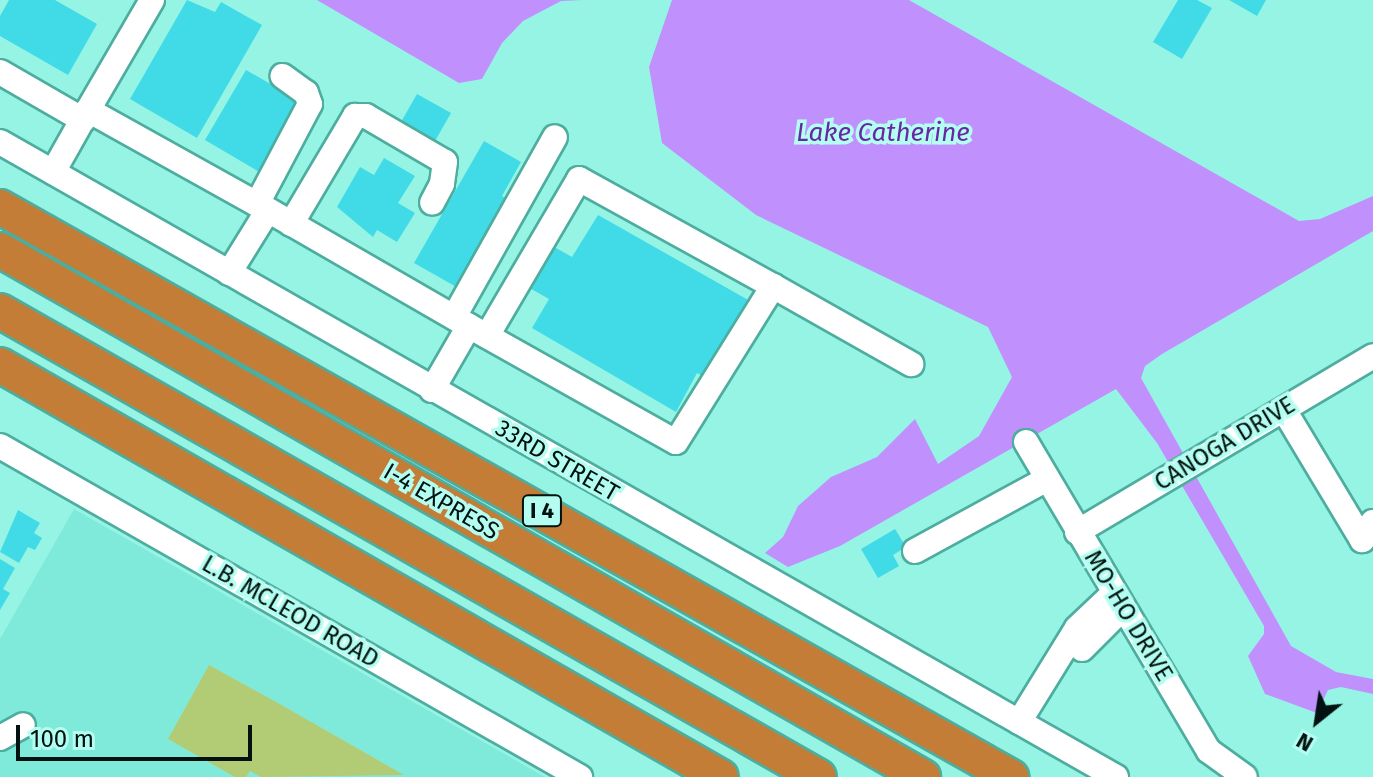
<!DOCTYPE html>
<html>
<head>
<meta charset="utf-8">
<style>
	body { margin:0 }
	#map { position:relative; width:1373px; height:777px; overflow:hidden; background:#96f4e5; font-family:"Fira Sans",sans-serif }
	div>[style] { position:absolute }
	.built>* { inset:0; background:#80eada }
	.green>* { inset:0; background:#b2cc75 }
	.water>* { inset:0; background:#c091fc }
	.building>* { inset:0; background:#41dbe7 }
	.roads { filter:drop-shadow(2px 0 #4dad9f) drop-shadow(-2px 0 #4dad9f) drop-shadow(0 2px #4dad9f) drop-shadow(0 -2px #4dad9f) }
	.minor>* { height:24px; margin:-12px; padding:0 12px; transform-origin:12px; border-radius:12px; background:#fff }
	.highway>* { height:34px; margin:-17px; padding:0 17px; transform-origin:17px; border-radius:17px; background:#c37d36 }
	span { translate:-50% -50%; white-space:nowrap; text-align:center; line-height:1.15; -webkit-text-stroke:7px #b4fef1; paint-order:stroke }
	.shield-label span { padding:2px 6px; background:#b4fef1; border:2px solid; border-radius:6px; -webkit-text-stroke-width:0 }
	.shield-label { font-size:22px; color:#011210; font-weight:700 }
	.street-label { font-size:24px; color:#011210 }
	.water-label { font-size:26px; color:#6827a3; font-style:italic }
	.north { position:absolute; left:1277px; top:681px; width:80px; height:80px; -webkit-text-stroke:6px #b4fef1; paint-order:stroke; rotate:210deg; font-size:22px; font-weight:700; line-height:32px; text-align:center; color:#011210 }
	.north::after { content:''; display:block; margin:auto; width:28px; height:36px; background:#011210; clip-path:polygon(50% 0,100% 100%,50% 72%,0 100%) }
	.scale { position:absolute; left:16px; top:725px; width:236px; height:36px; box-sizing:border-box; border:4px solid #011210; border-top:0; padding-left:10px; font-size:24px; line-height:28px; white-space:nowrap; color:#011210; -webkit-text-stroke:6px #b4fef1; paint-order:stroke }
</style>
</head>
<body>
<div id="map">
	<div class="built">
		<div style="clip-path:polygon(74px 509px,545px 777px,0 777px,0 639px)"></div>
	</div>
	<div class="green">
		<div style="clip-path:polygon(209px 665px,285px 707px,404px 775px,261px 777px,250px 771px,246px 777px,235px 777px,168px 739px)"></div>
	</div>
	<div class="water">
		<div style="clip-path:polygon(317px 0,583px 0,561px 1px,523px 21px,502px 43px,482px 79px,459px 83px)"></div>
		<div style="clip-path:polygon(672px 0,909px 0,1299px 221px,1320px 219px,1373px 196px,1373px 231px,1162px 354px,1145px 366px,1141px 378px,1291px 646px,1336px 672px,1373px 679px,1373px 694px,1341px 687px,1328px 690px,1317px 713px,1265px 694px,1248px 656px,1264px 634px,1264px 626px,1157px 443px,1116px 389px,840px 546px,788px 567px,765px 553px,783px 537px,798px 506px,831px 477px,877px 457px,915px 419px,938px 464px,979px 436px,1012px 377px,988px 327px,756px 215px,662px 143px,649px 67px)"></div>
	</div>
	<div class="building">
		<div style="clip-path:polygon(9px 0,55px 0,97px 24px,68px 75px,0 36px,0 16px)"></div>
		<div style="clip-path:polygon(187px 0,215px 12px,221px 2px,262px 25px,197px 138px,130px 99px)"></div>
		<div style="clip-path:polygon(1178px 0,1197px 0,1212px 8px,1182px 59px,1153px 42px)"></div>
		<div style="clip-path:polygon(1229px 0,1266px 0,1257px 16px)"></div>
		<div style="clip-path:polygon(246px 70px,302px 102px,261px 173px,205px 140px)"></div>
		<div style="clip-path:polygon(417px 94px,451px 113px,435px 141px,401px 122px)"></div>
		<div style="clip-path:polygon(484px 141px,521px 162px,502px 196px,511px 201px,460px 289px,414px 263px)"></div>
		<div style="clip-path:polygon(384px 158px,415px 176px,398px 203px,415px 213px,397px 242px,377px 230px,373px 237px,337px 207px,360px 167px,374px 175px)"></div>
		<div style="clip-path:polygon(598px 215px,750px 301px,706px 378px,697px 373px,676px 412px,532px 328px,549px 299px,526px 286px,549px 244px,572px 257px)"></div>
		<div style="clip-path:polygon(18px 510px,40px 523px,34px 533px,42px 538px,35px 550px,28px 547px,19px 563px,0 552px)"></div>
		<div style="clip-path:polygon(895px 529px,906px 547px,893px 555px,899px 566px,878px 578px,861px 549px)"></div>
		<div style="clip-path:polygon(0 559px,15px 568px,3px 589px,10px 593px,0 610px)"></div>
	</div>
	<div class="roads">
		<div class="minor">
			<div style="left:0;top:72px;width:96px;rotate:30deg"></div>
			<div style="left:88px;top:110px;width:127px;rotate:-59.8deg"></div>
			<div style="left:0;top:142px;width:1284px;rotate:29.64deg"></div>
			<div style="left:53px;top:172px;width:71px;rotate:-60.6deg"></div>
			<div style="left:88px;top:110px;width:206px;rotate:29.1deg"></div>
			<div style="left:257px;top:204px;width:113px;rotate:-62.1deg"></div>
			<div style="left:310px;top:104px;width:12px;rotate:-110deg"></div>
			<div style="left:306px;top:93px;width:29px;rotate:-144deg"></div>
			<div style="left:291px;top:224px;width:126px;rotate:-59.3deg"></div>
			<div style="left:355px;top:116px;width:11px"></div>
			<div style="left:366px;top:116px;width:91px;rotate:30.2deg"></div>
			<div style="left:445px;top:162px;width:22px;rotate:98deg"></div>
			<div style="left:442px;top:184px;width:21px;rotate:118deg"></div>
			<div style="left:229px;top:273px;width:74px;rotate:-58.2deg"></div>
			<div style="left:268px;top:210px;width:232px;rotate:30deg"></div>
			<div style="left:469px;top:326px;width:74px;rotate:120deg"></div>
			<div style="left:454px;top:317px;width:206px;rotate:-60.7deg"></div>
			<div style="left:469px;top:326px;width:237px;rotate:29.3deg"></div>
			<div style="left:676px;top:442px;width:184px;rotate:-58.1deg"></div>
			<div style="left:773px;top:286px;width:159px;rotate:29.5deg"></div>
			<div style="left:487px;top:336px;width:182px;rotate:-59.6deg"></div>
			<div style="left:579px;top:179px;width:222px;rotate:28.9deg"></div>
			<div style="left:1284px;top:410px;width:152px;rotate:59deg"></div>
			<div style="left:1362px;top:540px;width:21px;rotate:-59deg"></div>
			<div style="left:1026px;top:442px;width:359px;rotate:59.4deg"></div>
			<div style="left:1209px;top:751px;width:44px;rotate:35.8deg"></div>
			<div style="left:0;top:446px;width:668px;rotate:29.71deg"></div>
			<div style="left:1077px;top:532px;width:344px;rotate:-30.7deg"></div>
			<div style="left:915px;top:551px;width:150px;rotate:-28.6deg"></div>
			<div style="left:1082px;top:649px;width:58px;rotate:-45deg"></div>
			<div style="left:1019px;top:722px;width:110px;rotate:-58.3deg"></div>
			<div style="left:1077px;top:628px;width:51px;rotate:-43.4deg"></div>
			<div style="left:0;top:738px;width:26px;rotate:-29deg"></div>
		</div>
		<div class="highway">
			<div style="left:0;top:207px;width:1161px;rotate:29.41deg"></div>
			<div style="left:0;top:250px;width:1063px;rotate:29.72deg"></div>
			<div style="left:0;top:311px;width:942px;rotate:29.64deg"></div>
			<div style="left:0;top:365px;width:830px;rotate:29.74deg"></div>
		</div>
	</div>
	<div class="shield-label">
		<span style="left:542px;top:511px">I 4</span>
	</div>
	<div class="street-label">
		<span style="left:1225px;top:444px;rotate:-31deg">CANOGA DRIVE</span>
		<span style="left:557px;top:461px;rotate:30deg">33RD STREET</span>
		<span style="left:441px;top:502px;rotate:30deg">I-4 EXPRESS</span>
		<span style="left:290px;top:612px;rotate:30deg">L.B. MCLEOD ROAD</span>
		<span style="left:1128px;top:616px;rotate:59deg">MO-HO DRIVE</span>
	</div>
	<div class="water-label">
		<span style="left:883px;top:133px">Lake Catherine</span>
	</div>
	<div class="north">N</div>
	<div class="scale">100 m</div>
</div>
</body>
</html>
